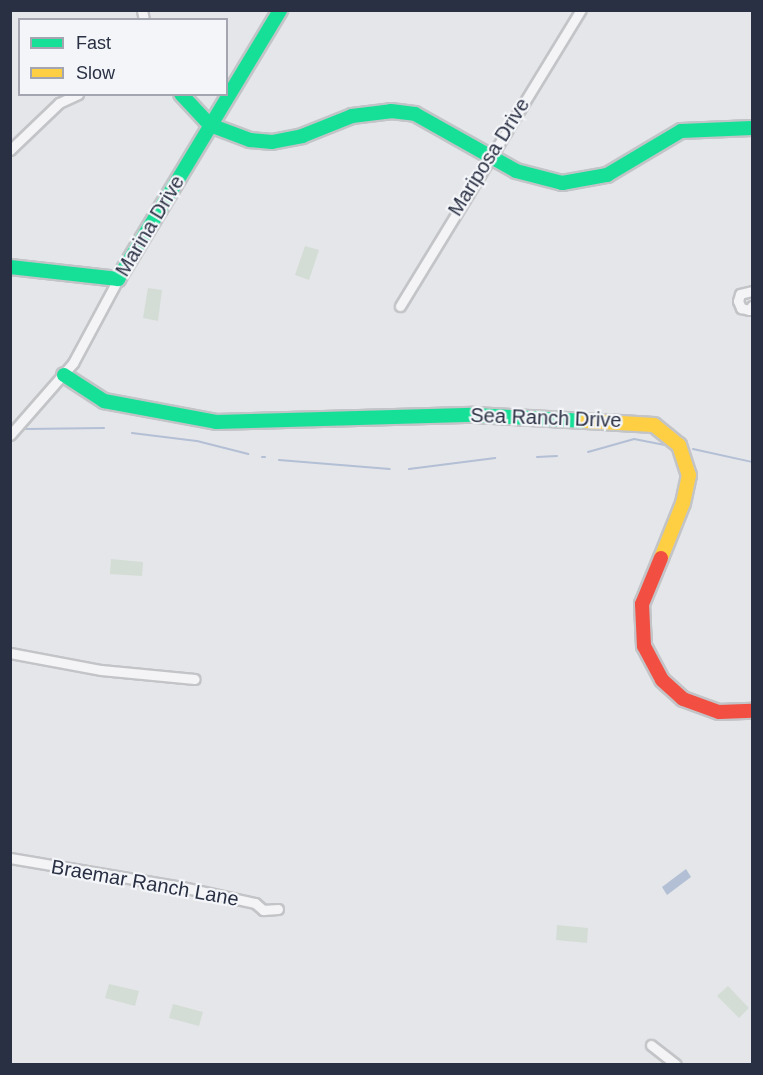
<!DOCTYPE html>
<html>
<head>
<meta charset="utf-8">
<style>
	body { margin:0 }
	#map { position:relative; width:763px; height:1075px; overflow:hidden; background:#e5e6e9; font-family:Helvetica,sans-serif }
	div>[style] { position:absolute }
	.green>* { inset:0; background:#d4ddd5 }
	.water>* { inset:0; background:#b3bfd5 }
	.stream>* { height:2px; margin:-1px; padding:0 1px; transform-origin:1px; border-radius:1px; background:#b3bfd5 }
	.roads { filter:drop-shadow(2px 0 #c3c4c7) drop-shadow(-2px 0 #c3c4c7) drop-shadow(0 2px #c3c4c7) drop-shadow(0 -2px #c3c4c7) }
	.street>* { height:9px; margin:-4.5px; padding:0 4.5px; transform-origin:4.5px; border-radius:4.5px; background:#f4f4f6 }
	.fast>* { height:14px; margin:-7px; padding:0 7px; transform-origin:7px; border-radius:7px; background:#16e098 }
	.slow>* { height:14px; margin:-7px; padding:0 7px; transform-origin:7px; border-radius:7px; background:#ffcf43 }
	.jam>* { height:14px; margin:-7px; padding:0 7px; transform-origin:7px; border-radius:7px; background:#f24e42 }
	span { translate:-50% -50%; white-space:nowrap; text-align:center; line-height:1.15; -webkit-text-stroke:4.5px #f3f5f8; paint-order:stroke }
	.street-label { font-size:20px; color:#2a3044 }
	.frame { position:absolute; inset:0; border:12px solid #2a3044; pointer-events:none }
	.legend { position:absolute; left:18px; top:18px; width:210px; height:78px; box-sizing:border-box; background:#f3f5f8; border:2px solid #a3a6b0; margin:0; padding:8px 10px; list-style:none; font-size:18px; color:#2a3044 }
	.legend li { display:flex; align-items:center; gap:12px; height:30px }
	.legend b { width:30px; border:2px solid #a3a6b0 }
</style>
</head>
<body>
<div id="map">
	<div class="green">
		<div style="clip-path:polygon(305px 246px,319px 250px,309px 280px,295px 275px)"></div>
		<div style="clip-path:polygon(148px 288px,162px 290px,158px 321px,143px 318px)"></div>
		<div style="clip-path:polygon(111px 559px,143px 562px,142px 576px,110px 574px)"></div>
		<div style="clip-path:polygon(557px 925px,588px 928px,587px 943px,556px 940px)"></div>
		<div style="clip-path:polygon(109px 984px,139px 991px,135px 1006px,105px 998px)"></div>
		<div style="clip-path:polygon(728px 986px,749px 1008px,739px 1018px,717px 996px)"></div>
		<div style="clip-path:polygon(173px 1004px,203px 1012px,199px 1026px,169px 1018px)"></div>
	</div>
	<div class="water">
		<div style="clip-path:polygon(686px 869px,691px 877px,667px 895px,662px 887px)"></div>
	</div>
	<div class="stream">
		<div style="left:26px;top:429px;width:78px;rotate:-0.7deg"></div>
		<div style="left:132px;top:433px;width:65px;rotate:7deg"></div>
		<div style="left:197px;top:441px;width:53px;rotate:14.3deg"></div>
		<div style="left:693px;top:449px;width:60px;rotate:12.4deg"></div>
		<div style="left:588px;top:452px;width:48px;rotate:-15.8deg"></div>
		<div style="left:634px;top:439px;width:38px;rotate:11deg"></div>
		<div style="left:262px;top:457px;width:3px"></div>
		<div style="left:537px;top:457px;width:20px;rotate:-3deg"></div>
		<div style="left:279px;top:460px;width:111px;rotate:4.6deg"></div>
		<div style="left:409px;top:469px;width:87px;rotate:-7.3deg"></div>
	</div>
	<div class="roads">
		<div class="street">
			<div style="left:142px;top:10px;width:10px;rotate:79deg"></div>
			<div style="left:10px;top:150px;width:68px;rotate:-43.8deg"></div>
			<div style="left:59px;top:103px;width:21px;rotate:-25deg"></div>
			<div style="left:752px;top:291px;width:12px;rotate:166deg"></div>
			<div style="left:740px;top:294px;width:7px;rotate:106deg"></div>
			<div style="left:738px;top:301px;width:8px;rotate:67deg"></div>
			<div style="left:741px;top:308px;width:8px;rotate:14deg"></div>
			<div style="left:749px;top:310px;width:5px;rotate:-53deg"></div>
			<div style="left:400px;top:306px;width:347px;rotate:-58.6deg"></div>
			<div style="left:10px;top:435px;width:96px;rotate:-48.8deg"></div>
			<div style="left:73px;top:363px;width:95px;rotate:-61.8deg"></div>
			<div style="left:10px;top:653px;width:93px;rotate:10.6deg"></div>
			<div style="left:101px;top:670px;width:94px;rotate:5.5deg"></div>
			<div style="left:10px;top:858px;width:174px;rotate:9.6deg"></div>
			<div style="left:182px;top:887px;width:75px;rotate:12.4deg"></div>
			<div style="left:255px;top:903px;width:11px;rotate:41deg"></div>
			<div style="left:263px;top:910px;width:15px;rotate:-4deg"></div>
			<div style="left:651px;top:1045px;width:31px;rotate:38deg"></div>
		</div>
		<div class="fast">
			<div style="left:181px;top:94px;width:42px;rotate:46.9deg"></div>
			<div style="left:210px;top:125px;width:43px;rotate:20.6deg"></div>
			<div style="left:250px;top:140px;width:22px;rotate:5deg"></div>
			<div style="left:272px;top:142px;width:31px;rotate:-11deg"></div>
			<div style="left:302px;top:136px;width:54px;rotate:-21.8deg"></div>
			<div style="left:352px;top:116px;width:39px;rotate:-7deg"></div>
			<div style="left:391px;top:111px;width:24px;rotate:7deg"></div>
			<div style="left:415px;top:114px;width:116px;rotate:29.4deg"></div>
			<div style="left:516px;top:171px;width:48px;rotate:14.6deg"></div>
			<div style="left:562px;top:183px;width:46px;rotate:-10.1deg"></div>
			<div style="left:607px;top:175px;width:86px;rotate:-30.7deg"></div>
			<div style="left:681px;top:131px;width:71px;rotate:-2.4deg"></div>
			<div style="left:10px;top:267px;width:109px;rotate:6.3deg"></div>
			<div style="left:118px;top:279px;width:314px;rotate:-58.9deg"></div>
			<div style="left:64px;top:375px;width:48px;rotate:33deg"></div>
			<div style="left:104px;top:401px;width:114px;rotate:10.6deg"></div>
			<div style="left:216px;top:422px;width:258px;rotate:-1.6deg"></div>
			<div style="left:474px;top:415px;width:112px;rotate:3.1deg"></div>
		</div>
		<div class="slow">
			<div style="left:586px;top:421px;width:68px;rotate:3.4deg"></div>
			<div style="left:654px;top:425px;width:32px;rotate:39deg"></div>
			<div style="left:679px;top:445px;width:32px;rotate:72deg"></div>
			<div style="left:689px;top:475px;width:29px;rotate:102deg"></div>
			<div style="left:683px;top:503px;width:59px;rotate:111.8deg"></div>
		</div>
		<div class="jam">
			<div style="left:661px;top:558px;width:50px;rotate:112.4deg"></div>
			<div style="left:642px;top:604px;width:42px;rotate:87.3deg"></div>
			<div style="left:644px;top:646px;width:38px;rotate:62deg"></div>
			<div style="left:662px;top:680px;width:28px;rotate:42deg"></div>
			<div style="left:683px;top:699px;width:38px;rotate:20deg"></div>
			<div style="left:719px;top:712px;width:33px;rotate:-2deg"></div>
		</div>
	</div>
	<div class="street-label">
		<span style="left:489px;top:157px;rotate:-58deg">Mariposa Drive</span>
		<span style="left:150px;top:226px;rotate:-59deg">Marina Drive</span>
		<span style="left:546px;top:418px;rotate:2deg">Sea Ranch Drive</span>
		<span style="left:145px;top:883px;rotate:10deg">Braemar Ranch Lane</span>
	</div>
	<div class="frame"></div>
	<ul class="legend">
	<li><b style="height:8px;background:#16e098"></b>Fast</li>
	<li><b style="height:8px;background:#ffcf43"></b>Slow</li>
	</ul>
</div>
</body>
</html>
